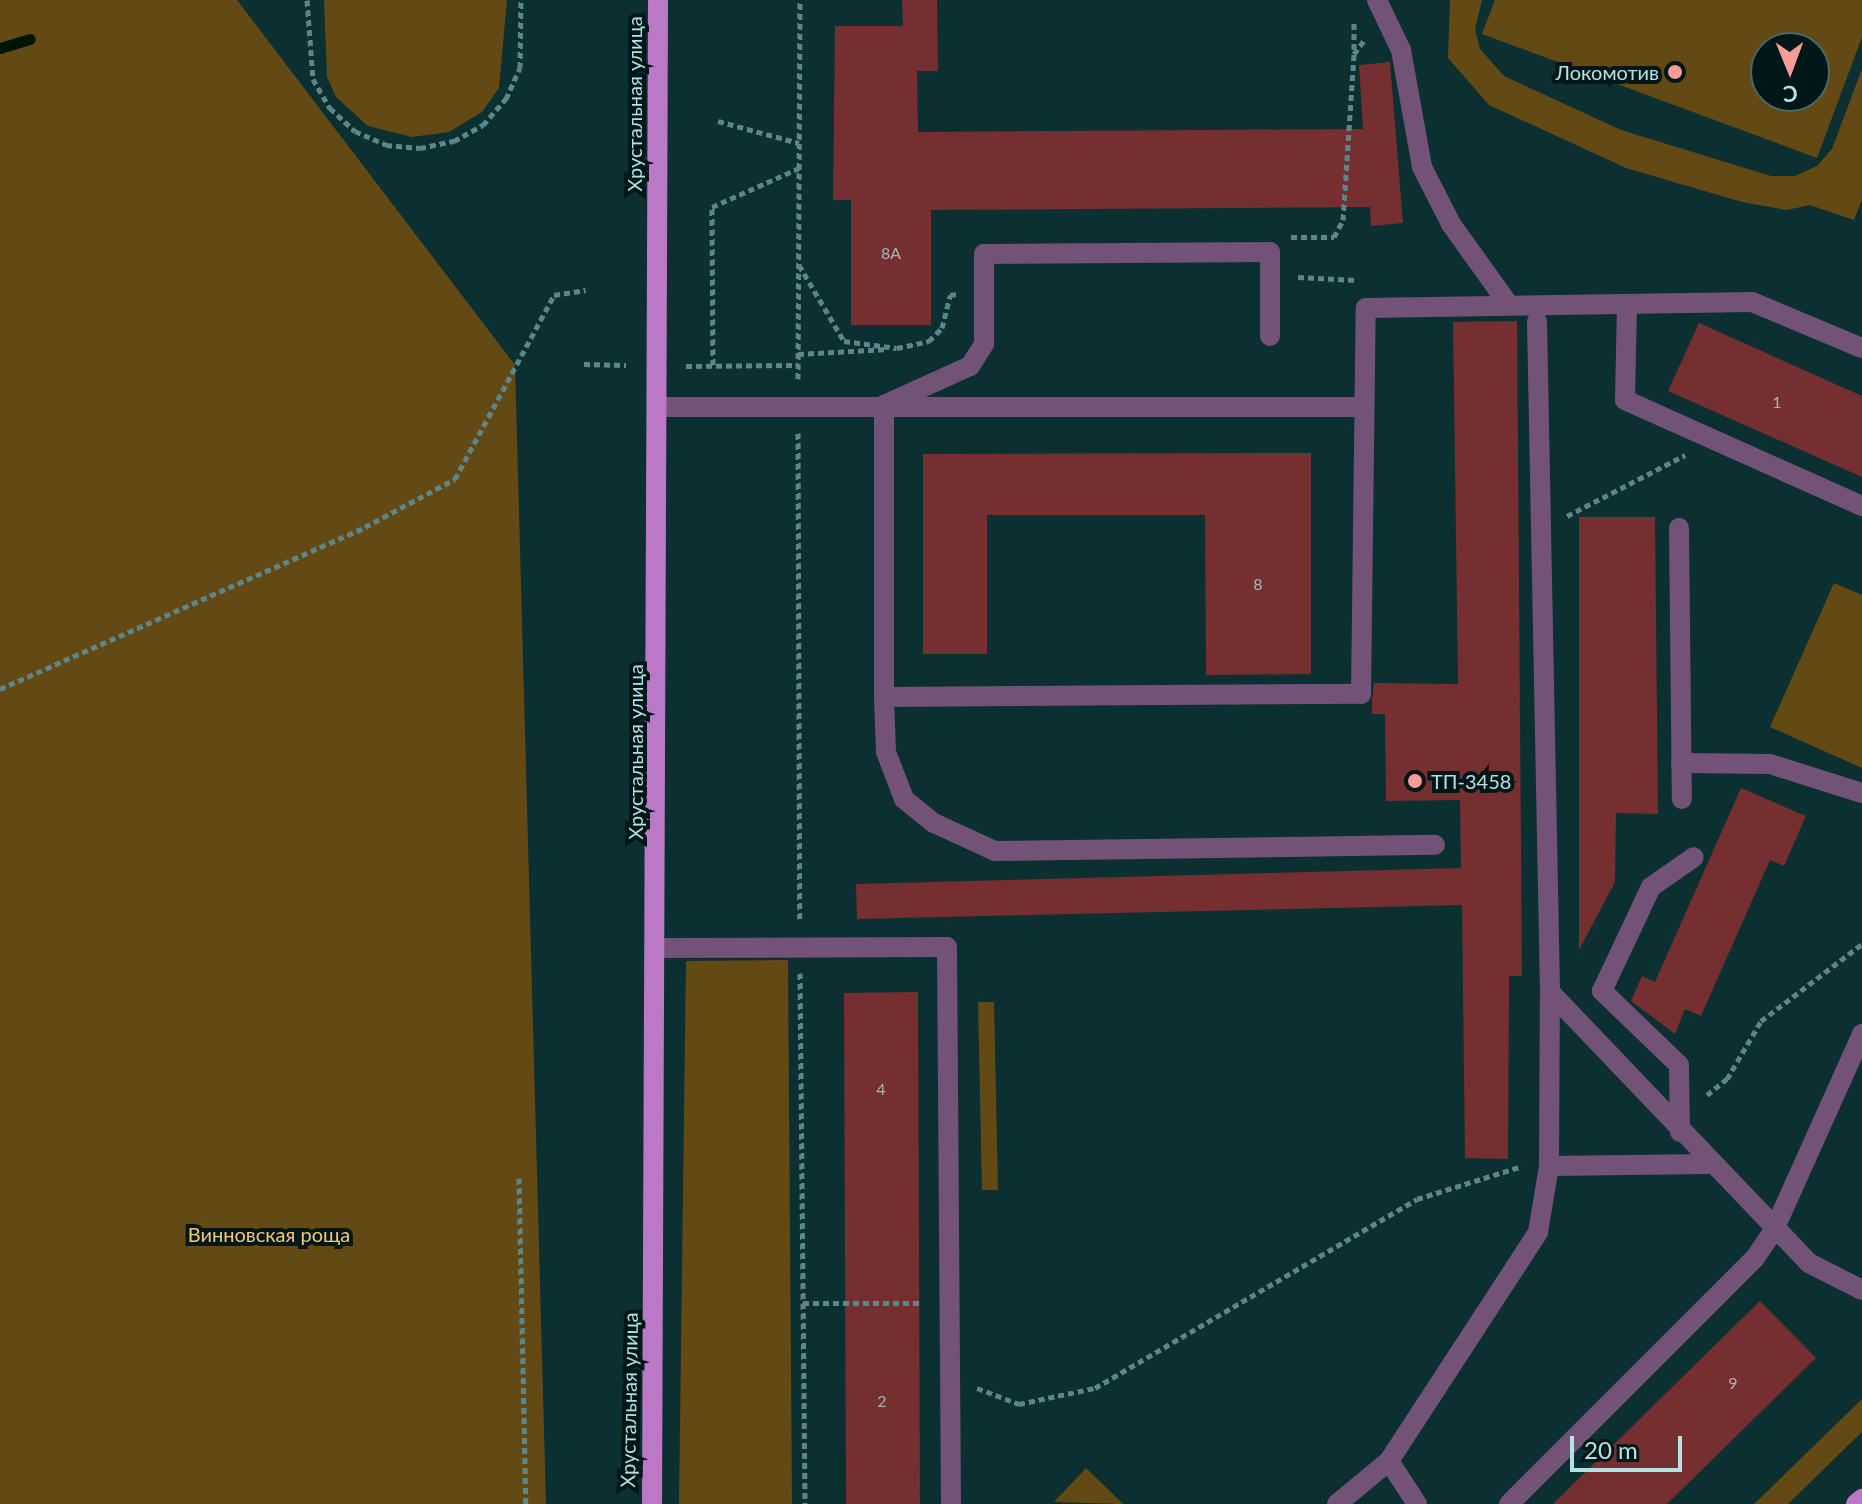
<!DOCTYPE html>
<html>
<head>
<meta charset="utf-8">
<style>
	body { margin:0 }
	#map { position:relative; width:1862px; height:1504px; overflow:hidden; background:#0c2f31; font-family:Lato,sans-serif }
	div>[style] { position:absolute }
	.green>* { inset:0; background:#634a15 }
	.stream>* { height:11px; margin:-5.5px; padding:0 5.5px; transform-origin:5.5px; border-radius:5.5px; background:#001500 }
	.building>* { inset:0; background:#752f30 }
	.path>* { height:5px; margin-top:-2.5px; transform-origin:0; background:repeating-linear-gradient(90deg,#5d8689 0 6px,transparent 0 10px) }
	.minor>* { height:20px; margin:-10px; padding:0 10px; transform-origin:10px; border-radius:10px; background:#735278 }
	.major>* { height:20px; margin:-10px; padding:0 10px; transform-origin:10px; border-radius:10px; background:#bb78c6 }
	.dots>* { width:22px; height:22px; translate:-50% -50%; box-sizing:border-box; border:4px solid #011617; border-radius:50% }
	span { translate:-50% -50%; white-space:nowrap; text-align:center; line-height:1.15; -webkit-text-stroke:8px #011617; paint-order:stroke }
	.number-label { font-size:16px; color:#a3b5b8 }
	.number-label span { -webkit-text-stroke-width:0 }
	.poi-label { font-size:20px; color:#b2e2e5 }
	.right { translate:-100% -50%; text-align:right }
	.left { translate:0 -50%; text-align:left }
	.street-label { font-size:20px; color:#b2e2e5 }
	.park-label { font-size:20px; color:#f4c876 }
	.north { position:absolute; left:1750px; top:32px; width:80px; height:80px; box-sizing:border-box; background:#011617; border:2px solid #486869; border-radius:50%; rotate:179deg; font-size:22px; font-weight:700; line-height:32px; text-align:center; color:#b2e2e5 }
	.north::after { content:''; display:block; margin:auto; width:28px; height:36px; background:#f59b98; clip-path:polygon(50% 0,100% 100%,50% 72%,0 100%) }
	.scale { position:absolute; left:1570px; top:1436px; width:112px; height:36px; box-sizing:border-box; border:4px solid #b2e2e5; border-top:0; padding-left:10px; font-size:24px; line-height:28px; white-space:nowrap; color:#b2e2e5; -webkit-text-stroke:6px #011617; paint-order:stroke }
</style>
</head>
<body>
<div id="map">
	<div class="green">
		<div style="clip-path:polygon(0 0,237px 0,515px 365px,546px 1504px,0 1504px)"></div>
		<div style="clip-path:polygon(324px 0,507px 0,499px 88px,482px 112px,449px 132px,412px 137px,368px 126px,336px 97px,327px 77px)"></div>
		<div style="clip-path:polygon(1450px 0,1482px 0,1475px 29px,1480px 49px,1504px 76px,1621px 130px,1771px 176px,1795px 176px,1817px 166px,1832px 149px,1862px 69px,1862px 199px,1854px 220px,1810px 205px,1787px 210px,1742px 202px,1626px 168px,1489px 105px,1448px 58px)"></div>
		<div style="clip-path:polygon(evenodd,1495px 0,1862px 0,1862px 37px,1817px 158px,1482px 34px,1495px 0,1766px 48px,1814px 48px,1814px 96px,1766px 96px,1766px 48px)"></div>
		<div style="clip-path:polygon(1834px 583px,1862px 595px,1862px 768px,1770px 727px)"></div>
		<div style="clip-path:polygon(788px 960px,792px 1504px,679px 1504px,686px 961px)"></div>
		<div style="clip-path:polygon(978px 1002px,994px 1002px,998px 1190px,982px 1190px)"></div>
		<div style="clip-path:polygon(1862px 1399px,1862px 1432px,1788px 1504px,1754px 1504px)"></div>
		<div style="clip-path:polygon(1086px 1468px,1123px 1504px,1054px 1502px)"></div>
	</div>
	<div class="stream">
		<div style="left:0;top:48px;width:31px;rotate:-17deg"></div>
	</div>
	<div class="building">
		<div style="clip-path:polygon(902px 0,937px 0,938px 71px,917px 71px,918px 132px,1363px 129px,1359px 65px,1390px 62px,1403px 223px,1371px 226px,1370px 207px,931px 210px,931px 325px,851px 325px,851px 200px,833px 200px,835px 26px,903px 26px)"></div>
		<div style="clip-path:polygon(1517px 321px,1522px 976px,1509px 976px,1508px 1159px,1465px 1158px,1462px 905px,857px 919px,856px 884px,1461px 868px,1460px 800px,1386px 801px,1385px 714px,1372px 714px,1372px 701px,1374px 683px,1458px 684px,1453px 322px)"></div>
		<div style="clip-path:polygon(1699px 323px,1862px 396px,1862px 477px,1668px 391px)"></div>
		<div style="clip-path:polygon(1311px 453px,1311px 674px,1206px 675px,1205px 515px,987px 515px,987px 654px,923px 654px,923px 454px)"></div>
		<div style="clip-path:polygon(1579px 517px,1655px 517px,1658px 814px,1616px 813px,1615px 882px,1579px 950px)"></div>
		<div style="clip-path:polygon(1741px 788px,1806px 816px,1784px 866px,1770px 860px,1701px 1016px,1685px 1009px,1675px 1034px,1631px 1001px,1642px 976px,1655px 982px)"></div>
		<div style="clip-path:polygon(918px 992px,920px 1504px,846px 1504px,844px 993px)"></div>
		<div style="clip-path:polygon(1760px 1301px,1816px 1358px,1667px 1504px,1553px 1504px)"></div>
	</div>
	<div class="path">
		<div style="left:307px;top:0;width:79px;rotate:85.7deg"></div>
		<div style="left:313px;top:79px;width:34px;rotate:60deg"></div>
		<div style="left:330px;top:108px;width:34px;rotate:43deg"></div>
		<div style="left:355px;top:131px;width:34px;rotate:24deg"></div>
		<div style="left:386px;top:145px;width:34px;rotate:5deg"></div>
		<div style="left:420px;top:148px;width:35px;rotate:-12deg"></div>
		<div style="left:454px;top:141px;width:33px;rotate:-29deg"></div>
		<div style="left:483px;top:125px;width:35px;rotate:-49deg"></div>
		<div style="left:506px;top:99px;width:34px;rotate:-66deg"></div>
		<div style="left:520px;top:68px;width:68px;rotate:-89.2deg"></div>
		<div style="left:1354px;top:23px;width:30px;rotate:90deg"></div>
		<div style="left:718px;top:121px;width:84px;rotate:15.2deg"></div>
		<div style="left:1291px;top:237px;width:43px"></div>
		<div style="left:1334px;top:237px;width:19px;rotate:-62deg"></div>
		<div style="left:1343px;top:220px;width:166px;rotate:-86.2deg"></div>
		<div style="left:1354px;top:54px;width:17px;rotate:-54deg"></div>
		<div style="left:799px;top:265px;width:88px;rotate:59.4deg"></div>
		<div style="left:844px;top:341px;width:53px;rotate:7.5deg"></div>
		<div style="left:897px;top:348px;width:33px;rotate:-12deg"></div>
		<div style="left:929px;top:341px;width:18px;rotate:-45deg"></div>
		<div style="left:942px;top:328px;width:34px;rotate:-76deg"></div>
		<div style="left:950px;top:295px;width:7px;rotate:-8deg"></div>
		<div style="left:1298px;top:277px;width:58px;rotate:3deg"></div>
		<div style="left:798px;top:354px;width:90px;rotate:-3.2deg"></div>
		<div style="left:584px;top:364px;width:42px;rotate:1.4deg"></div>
		<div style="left:713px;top:365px;width:158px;rotate:-90.4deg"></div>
		<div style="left:712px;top:207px;width:95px;rotate:-24.1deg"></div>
		<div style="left:686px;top:366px;width:111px;rotate:-0.5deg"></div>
		<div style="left:798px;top:379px;width:379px;rotate:-89.7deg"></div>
		<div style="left:798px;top:433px;width:486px;rotate:89.8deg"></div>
		<div style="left:1567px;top:516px;width:133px;rotate:-27.3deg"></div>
		<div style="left:0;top:689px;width:399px;rotate:-23.9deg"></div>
		<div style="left:365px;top:527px;width:102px;rotate:-28.1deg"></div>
		<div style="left:455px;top:479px;width:209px;rotate:-61.7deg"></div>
		<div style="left:554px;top:295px;width:32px;rotate:-9deg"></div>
		<div style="left:800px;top:973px;width:531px;rotate:89.46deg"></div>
		<div style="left:1707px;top:1095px;width:26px;rotate:-39deg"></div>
		<div style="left:1727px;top:1079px;width:67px;rotate:-59.6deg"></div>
		<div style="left:1761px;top:1021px;width:127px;rotate:-37.3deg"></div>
		<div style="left:519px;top:1178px;width:326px;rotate:88.8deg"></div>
		<div style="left:803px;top:1303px;width:118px"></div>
		<div style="left:977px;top:1388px;width:45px;rotate:20.9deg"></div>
		<div style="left:1019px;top:1404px;width:78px;rotate:-11.9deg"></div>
		<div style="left:1095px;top:1388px;width:373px;rotate:-30.4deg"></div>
		<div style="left:1417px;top:1199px;width:110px;rotate:-17.4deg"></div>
	</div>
	<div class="minor">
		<div style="left:1377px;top:0;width:55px;rotate:64.4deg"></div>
		<div style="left:1401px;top:50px;width:119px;rotate:79.8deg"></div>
		<div style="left:1422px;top:167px;width:64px;rotate:63deg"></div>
		<div style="left:1451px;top:224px;width:100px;rotate:54.4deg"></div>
		<div style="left:1627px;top:304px;width:96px;rotate:91.2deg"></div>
		<div style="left:1625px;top:400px;width:260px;rotate:24.1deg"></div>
		<div style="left:1270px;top:336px;width:84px;rotate:-90deg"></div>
		<div style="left:1270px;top:252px;width:286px;rotate:179.6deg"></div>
		<div style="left:984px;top:254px;width:90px;rotate:90deg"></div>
		<div style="left:984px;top:344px;width:26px;rotate:122deg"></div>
		<div style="left:970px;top:366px;width:94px;rotate:155.6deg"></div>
		<div style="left:884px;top:405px;width:292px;rotate:90deg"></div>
		<div style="left:884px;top:697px;width:477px;rotate:-0.4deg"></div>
		<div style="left:1361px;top:694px;width:386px;rotate:-89.3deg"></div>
		<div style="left:1366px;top:308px;width:386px;rotate:-0.9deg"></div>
		<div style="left:1752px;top:302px;width:119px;rotate:22.7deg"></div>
		<div style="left:659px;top:407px;width:704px"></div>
		<div style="left:1679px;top:528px;width:271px;rotate:89.4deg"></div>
		<div style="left:884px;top:697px;width:55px;rotate:87.9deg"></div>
		<div style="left:886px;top:752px;width:50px;rotate:69deg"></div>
		<div style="left:904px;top:799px;width:38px;rotate:39deg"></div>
		<div style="left:934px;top:823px;width:67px;rotate:24.7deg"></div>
		<div style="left:995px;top:851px;width:440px;rotate:-0.8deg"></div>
		<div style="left:1681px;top:763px;width:89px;rotate:0.6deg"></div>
		<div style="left:1770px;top:764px;width:96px;rotate:17.5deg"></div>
		<div style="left:658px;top:948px;width:289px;rotate:-0.2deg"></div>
		<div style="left:947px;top:947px;width:557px;rotate:89.59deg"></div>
		<div style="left:1550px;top:992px;width:375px;rotate:46.3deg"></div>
		<div style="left:1809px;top:1263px;width:59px;rotate:27deg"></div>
		<div style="left:1680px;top:1132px;width:67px;rotate:-90.9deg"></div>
		<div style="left:1679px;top:1065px;width:107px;rotate:-136.1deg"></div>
		<div style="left:1602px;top:991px;width:115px;rotate:-64.8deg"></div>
		<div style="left:1651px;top:887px;width:52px;rotate:-34.9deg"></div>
		<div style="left:1549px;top:1166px;width:160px;rotate:-0.7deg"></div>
		<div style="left:1389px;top:1461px;width:51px;rotate:56.9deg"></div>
		<div style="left:1337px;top:1504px;width:67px;rotate:-39.6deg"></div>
		<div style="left:1389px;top:1461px;width:273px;rotate:-56.9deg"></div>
		<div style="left:1538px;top:1232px;width:67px;rotate:-80.5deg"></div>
		<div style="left:1549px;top:1166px;width:174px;rotate:-89.7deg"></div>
		<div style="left:1550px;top:992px;width:671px;rotate:-91.11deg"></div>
		<div style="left:1509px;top:1504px;width:348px;rotate:-45deg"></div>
		<div style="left:1755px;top:1258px;width:34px;rotate:-56deg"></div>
		<div style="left:1774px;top:1230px;width:215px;rotate:-65.8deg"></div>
	</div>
	<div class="major">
		<div style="left:652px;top:1504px;width:1504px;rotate:-89.77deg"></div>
		<div style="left:1856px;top:1504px;width:8px;rotate:-40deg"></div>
	</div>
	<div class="dots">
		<div style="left:1675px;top:72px;background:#f59b98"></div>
		<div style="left:1415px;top:781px;background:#f59b98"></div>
	</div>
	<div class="number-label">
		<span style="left:891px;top:253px">8А</span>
		<span style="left:1777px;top:402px">1</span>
		<span style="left:1258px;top:584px">8</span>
		<span style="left:881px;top:1089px">4</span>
		<span style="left:1733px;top:1383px">9</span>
		<span style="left:882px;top:1401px">2</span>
	</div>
	<div class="poi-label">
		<span class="right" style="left:1659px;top:72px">Локомотив</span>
		<span class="left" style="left:1431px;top:781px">ТП-3458</span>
	</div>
	<div class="street-label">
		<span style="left:634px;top:104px;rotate:-90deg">Хрустальная улица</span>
		<span style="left:635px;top:752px;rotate:-90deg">Хрустальная улица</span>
		<span style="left:629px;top:1400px;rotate:-89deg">Хрустальная улица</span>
	</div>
	<div class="park-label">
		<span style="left:269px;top:1234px">Винновская роща</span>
	</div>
	<div class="north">С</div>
	<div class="scale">20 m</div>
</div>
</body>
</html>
